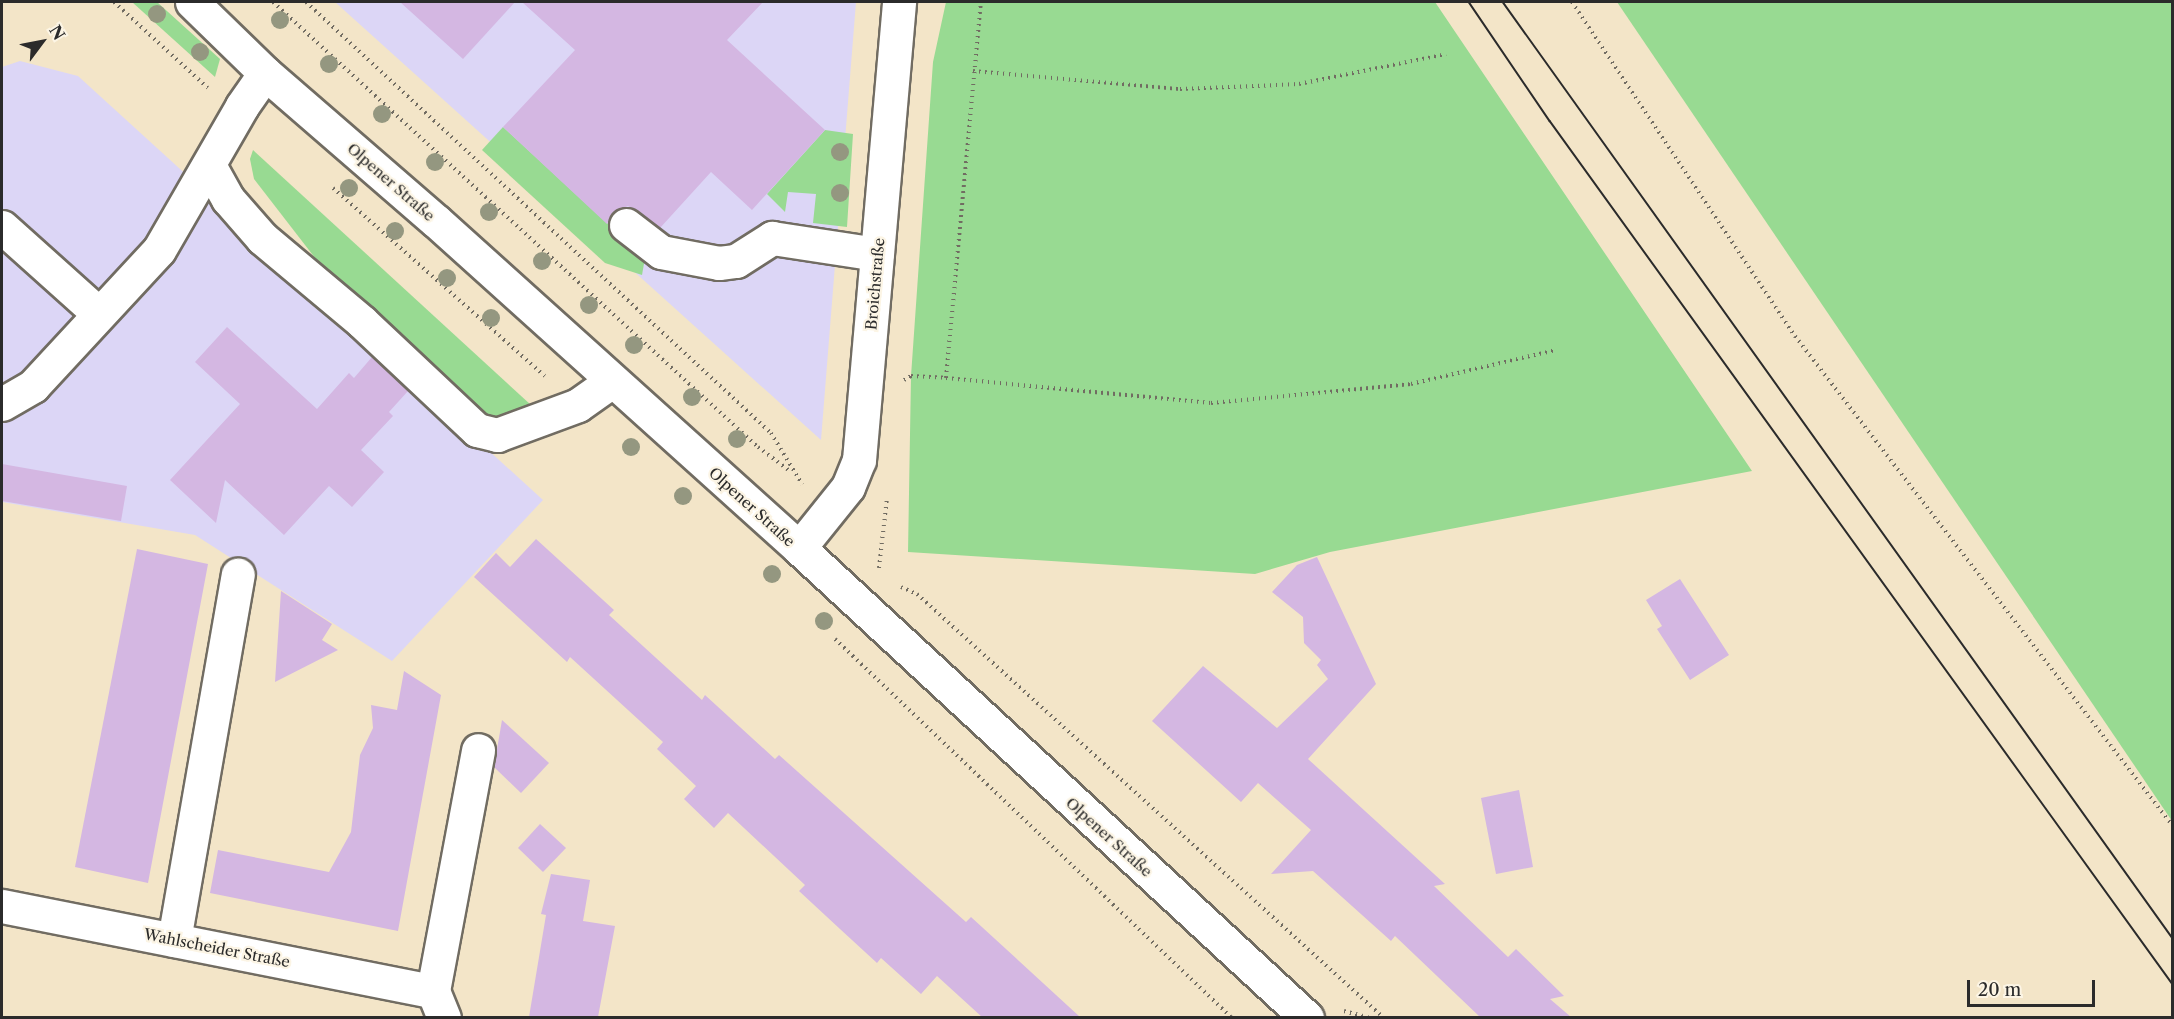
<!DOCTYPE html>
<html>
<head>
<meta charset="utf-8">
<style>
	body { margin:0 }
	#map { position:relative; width:2174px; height:1019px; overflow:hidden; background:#f3e5c8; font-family:"Libre Caslon Text",serif }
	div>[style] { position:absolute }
	.built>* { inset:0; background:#dcd6f6 }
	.green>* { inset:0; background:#98da92 }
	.building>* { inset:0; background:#d4b7e2 }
	.path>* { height:4px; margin-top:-2px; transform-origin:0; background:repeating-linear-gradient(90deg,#716c62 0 1.5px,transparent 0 6px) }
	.roads { filter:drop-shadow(2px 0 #716c62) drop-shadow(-2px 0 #716c62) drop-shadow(0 2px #716c62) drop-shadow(0 -2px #716c62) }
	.minor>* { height:33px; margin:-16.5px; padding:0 16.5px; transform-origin:16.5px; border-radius:16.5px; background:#fff }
	.major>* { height:33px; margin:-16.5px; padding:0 16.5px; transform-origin:16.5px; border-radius:16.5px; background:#fff }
	.tram>* { height:1.5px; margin:-0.75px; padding:0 0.75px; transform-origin:0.75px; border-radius:0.75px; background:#2b2b2b }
	.trees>* { width:18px; height:18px; margin:-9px; border-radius:50%; background:#949780 }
	span { translate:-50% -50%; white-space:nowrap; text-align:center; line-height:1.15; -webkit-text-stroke:4.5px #fcf5e5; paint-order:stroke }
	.street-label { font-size:15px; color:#2b2b2b }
	.frame { position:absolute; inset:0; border:3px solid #2b2b2b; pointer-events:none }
	.north { position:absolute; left:12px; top:12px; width:60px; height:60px; -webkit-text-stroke:4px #fcf5e5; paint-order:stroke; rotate:58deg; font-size:16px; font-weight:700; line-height:24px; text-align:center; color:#2b2b2b }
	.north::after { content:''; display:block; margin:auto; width:21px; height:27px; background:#2b2b2b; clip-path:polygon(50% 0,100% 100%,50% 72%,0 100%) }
	.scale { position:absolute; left:1967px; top:980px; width:128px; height:27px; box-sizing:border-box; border:3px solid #2b2b2b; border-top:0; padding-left:8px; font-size:18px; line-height:21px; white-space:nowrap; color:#2b2b2b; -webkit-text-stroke:4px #fcf5e5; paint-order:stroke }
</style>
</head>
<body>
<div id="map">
	<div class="built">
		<div style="clip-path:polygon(335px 2px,856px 2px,821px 440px)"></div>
		<div style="clip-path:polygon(20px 61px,78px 76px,543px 500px,392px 661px,195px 535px,2px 502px,2px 67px)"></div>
	</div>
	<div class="green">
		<div style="clip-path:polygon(132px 2px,157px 2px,220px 59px,215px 77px)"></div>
		<div style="clip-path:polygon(946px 2px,1435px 2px,1752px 471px,1330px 552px,1255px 574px,908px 552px,911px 376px,933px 62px)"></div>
		<div style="clip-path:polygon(1617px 2px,2172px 2px,2172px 821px)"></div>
		<div style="clip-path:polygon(503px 127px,645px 258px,642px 275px,605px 263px,482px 150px)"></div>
		<div style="clip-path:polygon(825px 130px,853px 134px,847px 227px,813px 223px,816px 194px,788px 192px,785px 212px,767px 194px)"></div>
		<div style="clip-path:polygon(253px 150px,531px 405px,483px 427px,329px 276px,254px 179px,250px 159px)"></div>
	</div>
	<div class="building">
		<div style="clip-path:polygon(400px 2px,515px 2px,463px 59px)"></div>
		<div style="clip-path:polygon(522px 2px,763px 2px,727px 40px,825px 130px,752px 210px,711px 172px,660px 228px,628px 206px,612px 213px,607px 224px,503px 127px,575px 50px)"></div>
		<div style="clip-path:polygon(227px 327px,317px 409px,349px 373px,354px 378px,372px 357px,408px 391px,389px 412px,393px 416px,361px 450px,384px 472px,352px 507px,329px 486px,284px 535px,225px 480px,216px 523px,170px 480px,240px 404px,195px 362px)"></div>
		<div style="clip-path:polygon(2px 464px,127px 486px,121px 521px,2px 501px)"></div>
		<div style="clip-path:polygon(536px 539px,614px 610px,609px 615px,702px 700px,705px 695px,775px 759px,779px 755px,966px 922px,971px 917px,1080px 1017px,982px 1017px,937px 976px,921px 994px,881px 958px,877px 963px,840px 929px,799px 891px,805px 885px,728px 813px,714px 828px,684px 799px,696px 786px,657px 749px,663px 742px,570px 657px,567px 662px,474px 577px,496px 553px,510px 567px)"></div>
		<div style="clip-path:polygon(137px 549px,208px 564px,148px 883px,75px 867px)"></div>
		<div style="clip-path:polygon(1317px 557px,1376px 684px,1308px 759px,1445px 884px,1434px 886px,1508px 957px,1516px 949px,1564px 996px,1550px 999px,1571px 1017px,1480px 1017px,1395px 936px,1391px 941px,1313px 871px,1271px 874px,1311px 830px,1258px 783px,1241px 802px,1152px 721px,1203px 666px,1277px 728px,1328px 679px,1317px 665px,1321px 660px,1304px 643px,1303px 617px,1272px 592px,1297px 565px)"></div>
		<div style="clip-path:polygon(1680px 579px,1729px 655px,1690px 680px,1657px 629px,1662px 626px,1646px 600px)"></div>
		<div style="clip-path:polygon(281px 591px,332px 624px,322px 640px,338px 650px,275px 682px)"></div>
		<div style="clip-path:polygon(404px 671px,441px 695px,398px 931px,210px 893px,218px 850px,329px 872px,351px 832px,360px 755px,373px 728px,371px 705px,397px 710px)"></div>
		<div style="clip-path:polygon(502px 720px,549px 763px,521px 793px,494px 767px)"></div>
		<div style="clip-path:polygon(1519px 790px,1533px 867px,1496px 874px,1481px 798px)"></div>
		<div style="clip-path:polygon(540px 824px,566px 848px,543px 872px,518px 848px)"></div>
		<div style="clip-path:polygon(551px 874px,590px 880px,583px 921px,615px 926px,598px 1017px,529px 1017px,546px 915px,541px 914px)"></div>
	</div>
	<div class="path">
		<div style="left:114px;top:2px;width:127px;rotate:42.5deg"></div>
		<div style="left:273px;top:2px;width:658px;rotate:42.54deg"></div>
		<div style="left:758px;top:447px;width:40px;rotate:37deg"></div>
		<div style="left:306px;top:2px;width:634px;rotate:42.83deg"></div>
		<div style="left:771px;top:433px;width:60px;rotate:58.7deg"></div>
		<div style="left:1572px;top:2px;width:402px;rotate:56.3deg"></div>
		<div style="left:1795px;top:336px;width:617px;rotate:52.37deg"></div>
		<div style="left:973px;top:71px;width:208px;rotate:5deg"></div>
		<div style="left:1180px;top:89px;width:119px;rotate:-2.4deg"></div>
		<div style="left:1299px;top:84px;width:150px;rotate:-11.5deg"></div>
		<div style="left:333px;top:188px;width:283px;rotate:41.6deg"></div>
		<div style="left:946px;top:378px;width:266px;rotate:5.4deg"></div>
		<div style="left:1211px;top:403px;width:201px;rotate:-5.4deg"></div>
		<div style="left:1411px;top:384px;width:149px;rotate:-13.2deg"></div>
		<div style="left:904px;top:380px;width:8px;rotate:-30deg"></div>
		<div style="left:911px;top:376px;width:35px;rotate:3deg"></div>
		<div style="left:946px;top:378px;width:378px;rotate:-84.7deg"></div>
		<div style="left:879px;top:568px;width:70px;rotate:-83.5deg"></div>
		<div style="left:901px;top:587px;width:17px;rotate:24deg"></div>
		<div style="left:917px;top:594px;width:631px;rotate:42.24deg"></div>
		<div style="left:835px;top:639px;width:549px;rotate:43.67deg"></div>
		<div style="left:1344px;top:1011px;width:27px;rotate:15deg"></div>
	</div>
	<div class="roads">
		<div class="minor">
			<div style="left:209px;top:165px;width:39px;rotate:61deg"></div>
			<div style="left:228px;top:199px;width:52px;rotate:48.9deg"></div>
			<div style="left:262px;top:238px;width:131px;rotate:40deg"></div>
			<div style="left:362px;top:322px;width:158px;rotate:43.2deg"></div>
			<div style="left:477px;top:430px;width:21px;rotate:14deg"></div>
			<div style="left:497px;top:435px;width:86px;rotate:-20.3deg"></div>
			<div style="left:578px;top:405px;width:42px;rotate:-35.2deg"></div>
			<div style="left:626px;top:225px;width:44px;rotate:37.6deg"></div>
			<div style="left:661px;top:252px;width:59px;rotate:10.7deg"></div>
			<div style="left:719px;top:263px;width:17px;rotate:-7deg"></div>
			<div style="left:736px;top:261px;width:43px;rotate:-32.6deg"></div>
			<div style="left:772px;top:238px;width:106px;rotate:8.7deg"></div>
			<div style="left:2px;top:227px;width:130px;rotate:41.9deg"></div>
			<div style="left:2px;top:404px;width:36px;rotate:-30deg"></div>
			<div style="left:33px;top:386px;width:185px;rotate:-47.2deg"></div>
			<div style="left:159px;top:250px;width:166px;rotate:-60deg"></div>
			<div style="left:242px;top:106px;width:40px;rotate:-55.1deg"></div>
			<div style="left:799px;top:548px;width:78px;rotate:-51.2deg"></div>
			<div style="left:848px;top:487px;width:29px;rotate:-68deg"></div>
			<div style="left:859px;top:460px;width:460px;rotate:-85deg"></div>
			<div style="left:2px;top:906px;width:439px;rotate:11.2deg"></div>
			<div style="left:174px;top:940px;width:371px;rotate:-80.1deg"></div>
			<div style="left:444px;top:1018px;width:29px;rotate:-112deg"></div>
			<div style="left:433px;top:991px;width:245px;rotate:-79.4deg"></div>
		</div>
		<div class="major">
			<div style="left:192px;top:2px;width:102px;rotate:44.2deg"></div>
			<div style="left:265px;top:73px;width:226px;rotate:40.9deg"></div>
			<div style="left:436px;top:221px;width:489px;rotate:42deg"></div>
			<div style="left:799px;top:548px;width:692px;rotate:42.77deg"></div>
		</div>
	</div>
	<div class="tram">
		<div style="left:1469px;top:2px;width:144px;rotate:55.8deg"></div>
		<div style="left:1550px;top:121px;width:1063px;rotate:54.19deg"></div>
		<div style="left:1503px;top:2px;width:1150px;rotate:54.42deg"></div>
	</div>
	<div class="trees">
		<div style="left:157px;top:14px"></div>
		<div style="left:280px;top:20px"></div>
		<div style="left:200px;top:52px"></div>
		<div style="left:329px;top:64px"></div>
		<div style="left:382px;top:114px"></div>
		<div style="left:840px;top:152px"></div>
		<div style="left:435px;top:162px"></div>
		<div style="left:349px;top:188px"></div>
		<div style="left:840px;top:193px"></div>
		<div style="left:489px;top:212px"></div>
		<div style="left:395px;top:231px"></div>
		<div style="left:542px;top:261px"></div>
		<div style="left:447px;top:278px"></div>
		<div style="left:589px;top:305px"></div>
		<div style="left:491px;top:318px"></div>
		<div style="left:634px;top:345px"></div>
		<div style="left:692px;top:397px"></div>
		<div style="left:737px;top:439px"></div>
		<div style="left:631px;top:447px"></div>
		<div style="left:683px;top:496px"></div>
		<div style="left:772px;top:574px"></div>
		<div style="left:824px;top:621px"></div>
	</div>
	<div class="street-label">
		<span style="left:391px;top:182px;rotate:41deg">Olpener Straße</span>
		<span style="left:875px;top:284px;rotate:-85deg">Broichstraße</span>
		<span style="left:752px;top:507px;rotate:42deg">Olpener Straße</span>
		<span style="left:1109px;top:837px;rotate:42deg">Olpener Straße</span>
		<span style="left:217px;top:948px;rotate:11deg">Wahlscheider Straße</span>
	</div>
	<div class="frame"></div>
	<div class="north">N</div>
	<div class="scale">20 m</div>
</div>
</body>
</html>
